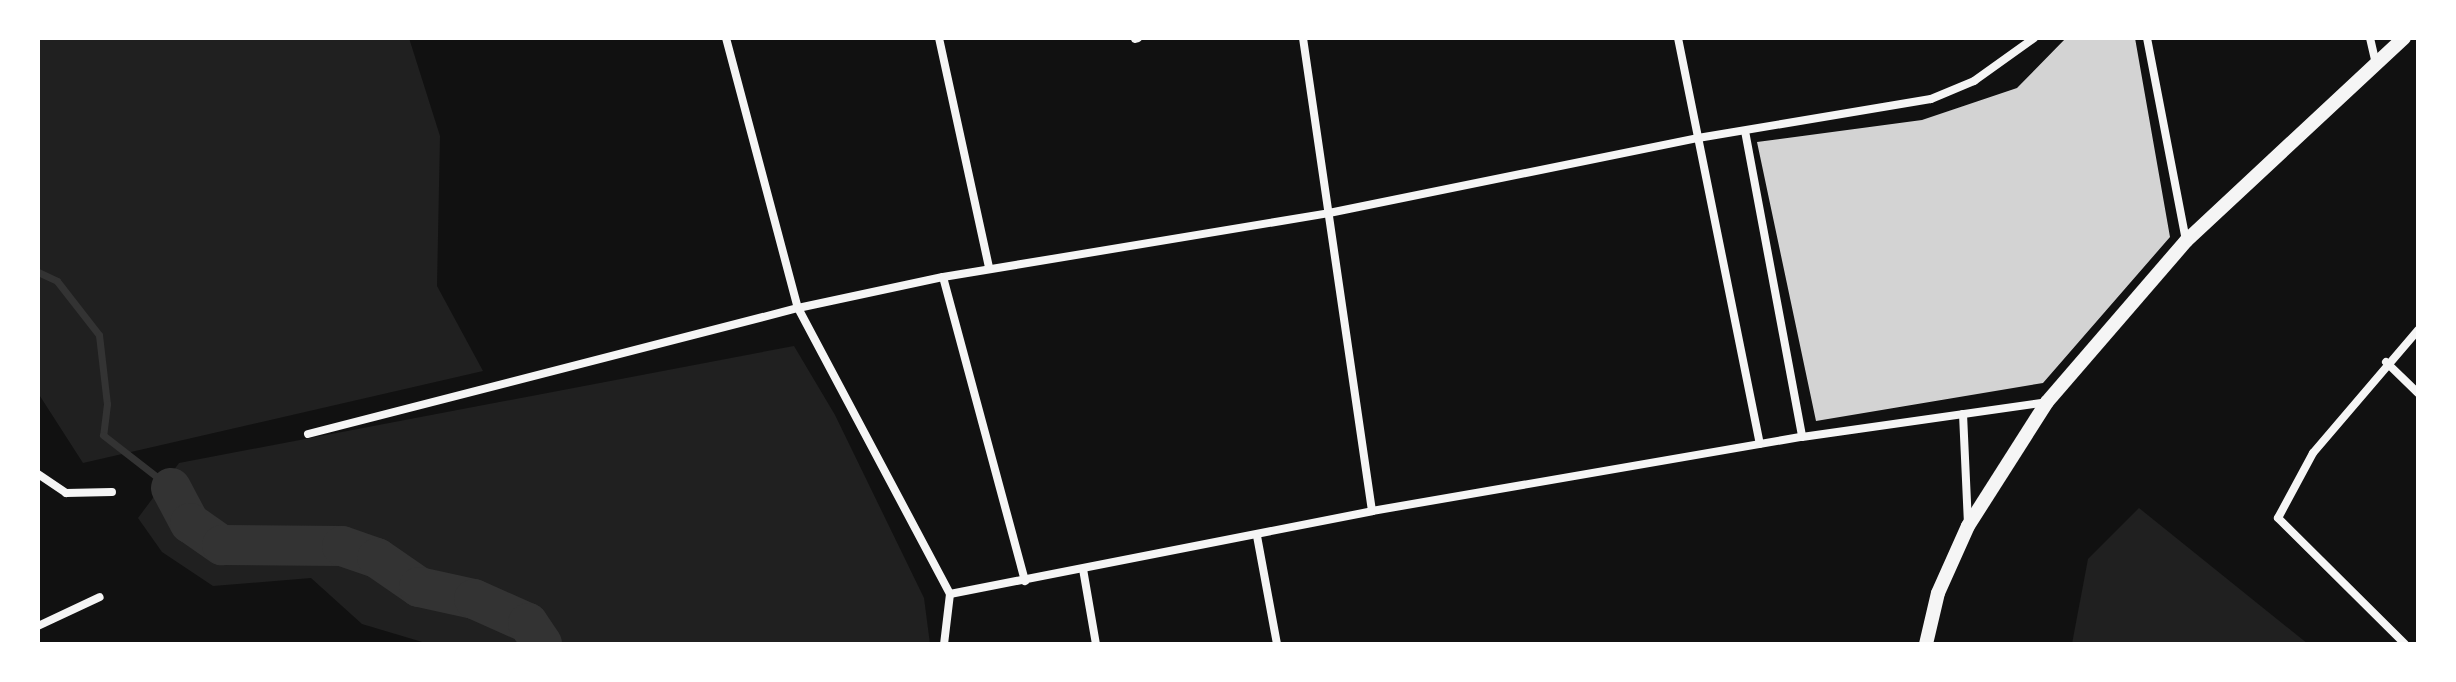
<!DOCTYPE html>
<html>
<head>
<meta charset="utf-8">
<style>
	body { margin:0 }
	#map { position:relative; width:2456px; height:682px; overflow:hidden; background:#111; font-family:Montserrat,sans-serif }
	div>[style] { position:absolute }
	.green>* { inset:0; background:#202020 }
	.stream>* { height:7px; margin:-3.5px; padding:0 3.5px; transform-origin:3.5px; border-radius:3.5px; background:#333 }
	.river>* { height:40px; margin:-20px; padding:0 20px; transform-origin:20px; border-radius:20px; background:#333 }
	.building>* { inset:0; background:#d3d3d3 }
	.minor>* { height:8px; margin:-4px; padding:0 4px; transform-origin:4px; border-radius:4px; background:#f5f5f5 }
	.tertiary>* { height:14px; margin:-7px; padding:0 7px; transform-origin:7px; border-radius:7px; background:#f5f5f5 }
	span { translate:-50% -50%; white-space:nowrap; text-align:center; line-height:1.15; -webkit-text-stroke:7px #fff; paint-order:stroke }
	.frame { position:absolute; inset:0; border:40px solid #fff; pointer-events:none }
</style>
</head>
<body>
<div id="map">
	<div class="green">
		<div style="clip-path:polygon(38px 38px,409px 38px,440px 136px,437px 286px,483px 371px,83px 463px,38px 393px)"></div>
		<div style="clip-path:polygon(794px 346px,835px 415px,924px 598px,930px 644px,429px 644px,362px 624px,311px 578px,213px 586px,162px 552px,138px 518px,179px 463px)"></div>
		<div style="clip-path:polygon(2139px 508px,2308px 644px,2072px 644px,2088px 559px)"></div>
	</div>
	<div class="stream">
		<div style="left:38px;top:272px;width:21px;rotate:25deg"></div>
		<div style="left:57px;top:281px;width:68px;rotate:52.1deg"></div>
		<div style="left:99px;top:335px;width:69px;rotate:83.4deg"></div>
		<div style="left:107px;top:404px;width:31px;rotate:97deg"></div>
		<div style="left:103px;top:435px;width:86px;rotate:37.9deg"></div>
	</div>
	<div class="river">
		<div style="left:171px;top:488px;width:40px;rotate:62deg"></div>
		<div style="left:190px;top:523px;width:39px;rotate:35deg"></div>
		<div style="left:222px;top:545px;width:120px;rotate:0.5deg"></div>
		<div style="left:342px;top:546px;width:37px;rotate:19deg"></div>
		<div style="left:377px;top:558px;width:51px;rotate:34.6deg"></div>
		<div style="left:419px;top:587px;width:56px;rotate:12.3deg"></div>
		<div style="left:474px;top:599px;width:59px;rotate:24deg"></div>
		<div style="left:528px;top:623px;width:25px;rotate:56deg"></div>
	</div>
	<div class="building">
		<div style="clip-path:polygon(2066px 38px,2135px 38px,2170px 237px,2043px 383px,1816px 421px,1757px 142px,1922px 120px,2017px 88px)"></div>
	</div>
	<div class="minor">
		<div style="left:726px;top:38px;width:279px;rotate:75.1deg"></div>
		<div style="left:798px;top:308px;width:324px;rotate:62deg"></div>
		<div style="left:950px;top:594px;width:50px;rotate:96.8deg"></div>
		<div style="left:939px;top:38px;width:235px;rotate:77.7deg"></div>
		<div style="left:1303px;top:38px;width:478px;rotate:81.7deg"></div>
		<div style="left:1678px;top:38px;width:414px;rotate:78.6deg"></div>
		<div style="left:2147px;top:38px;width:207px;rotate:79.1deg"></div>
		<div style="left:2370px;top:38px;width:26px;rotate:77deg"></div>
		<div style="left:1135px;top:39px;width:3px;rotate:-18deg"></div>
		<div style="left:1745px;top:131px;width:311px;rotate:79.4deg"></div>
		<div style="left:943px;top:277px;width:315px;rotate:74.9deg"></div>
		<div style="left:2386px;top:362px;width:45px;rotate:44.1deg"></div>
		<div style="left:1963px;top:414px;width:111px;rotate:87.4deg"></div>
		<div style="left:308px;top:434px;width:506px;rotate:-14.42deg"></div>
		<div style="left:798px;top:308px;width:148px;rotate:-12.1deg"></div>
		<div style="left:943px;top:277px;width:391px;rotate:-9.4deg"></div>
		<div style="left:1329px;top:213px;width:377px;rotate:-11.5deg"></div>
		<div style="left:1698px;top:138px;width:236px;rotate:-9.5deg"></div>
		<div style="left:1931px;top:99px;width:47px;rotate:-22.7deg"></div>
		<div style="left:1974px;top:81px;width:74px;rotate:-35.6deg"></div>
		<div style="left:38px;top:474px;width:34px;rotate:34deg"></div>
		<div style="left:66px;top:493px;width:46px;rotate:-1.2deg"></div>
		<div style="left:1257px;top:536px;width:110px;rotate:79.5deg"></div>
		<div style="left:1083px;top:569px;width:76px;rotate:80.2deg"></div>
		<div style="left:950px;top:594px;width:430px;rotate:-11.1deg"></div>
		<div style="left:1372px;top:511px;width:436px;rotate:-9.8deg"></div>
		<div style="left:1802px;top:437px;width:247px;rotate:-8.1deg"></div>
		<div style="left:38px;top:626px;width:68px;rotate:-25.1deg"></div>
		<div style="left:2405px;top:644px;width:179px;rotate:-135.2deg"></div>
		<div style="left:2278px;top:518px;width:74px;rotate:-61.7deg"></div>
		<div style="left:2313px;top:453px;width:162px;rotate:-49.5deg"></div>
	</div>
	<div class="tertiary">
		<div style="left:1926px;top:644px;width:52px;rotate:-76.8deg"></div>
		<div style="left:1938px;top:593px;width:73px;rotate:-65.9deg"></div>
		<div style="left:1968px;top:526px;width:147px;rotate:-57.5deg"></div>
		<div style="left:2047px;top:402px;width:213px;rotate:-49.2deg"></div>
		<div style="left:2186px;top:241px;width:298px;rotate:-43deg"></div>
	</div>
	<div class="frame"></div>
</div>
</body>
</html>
